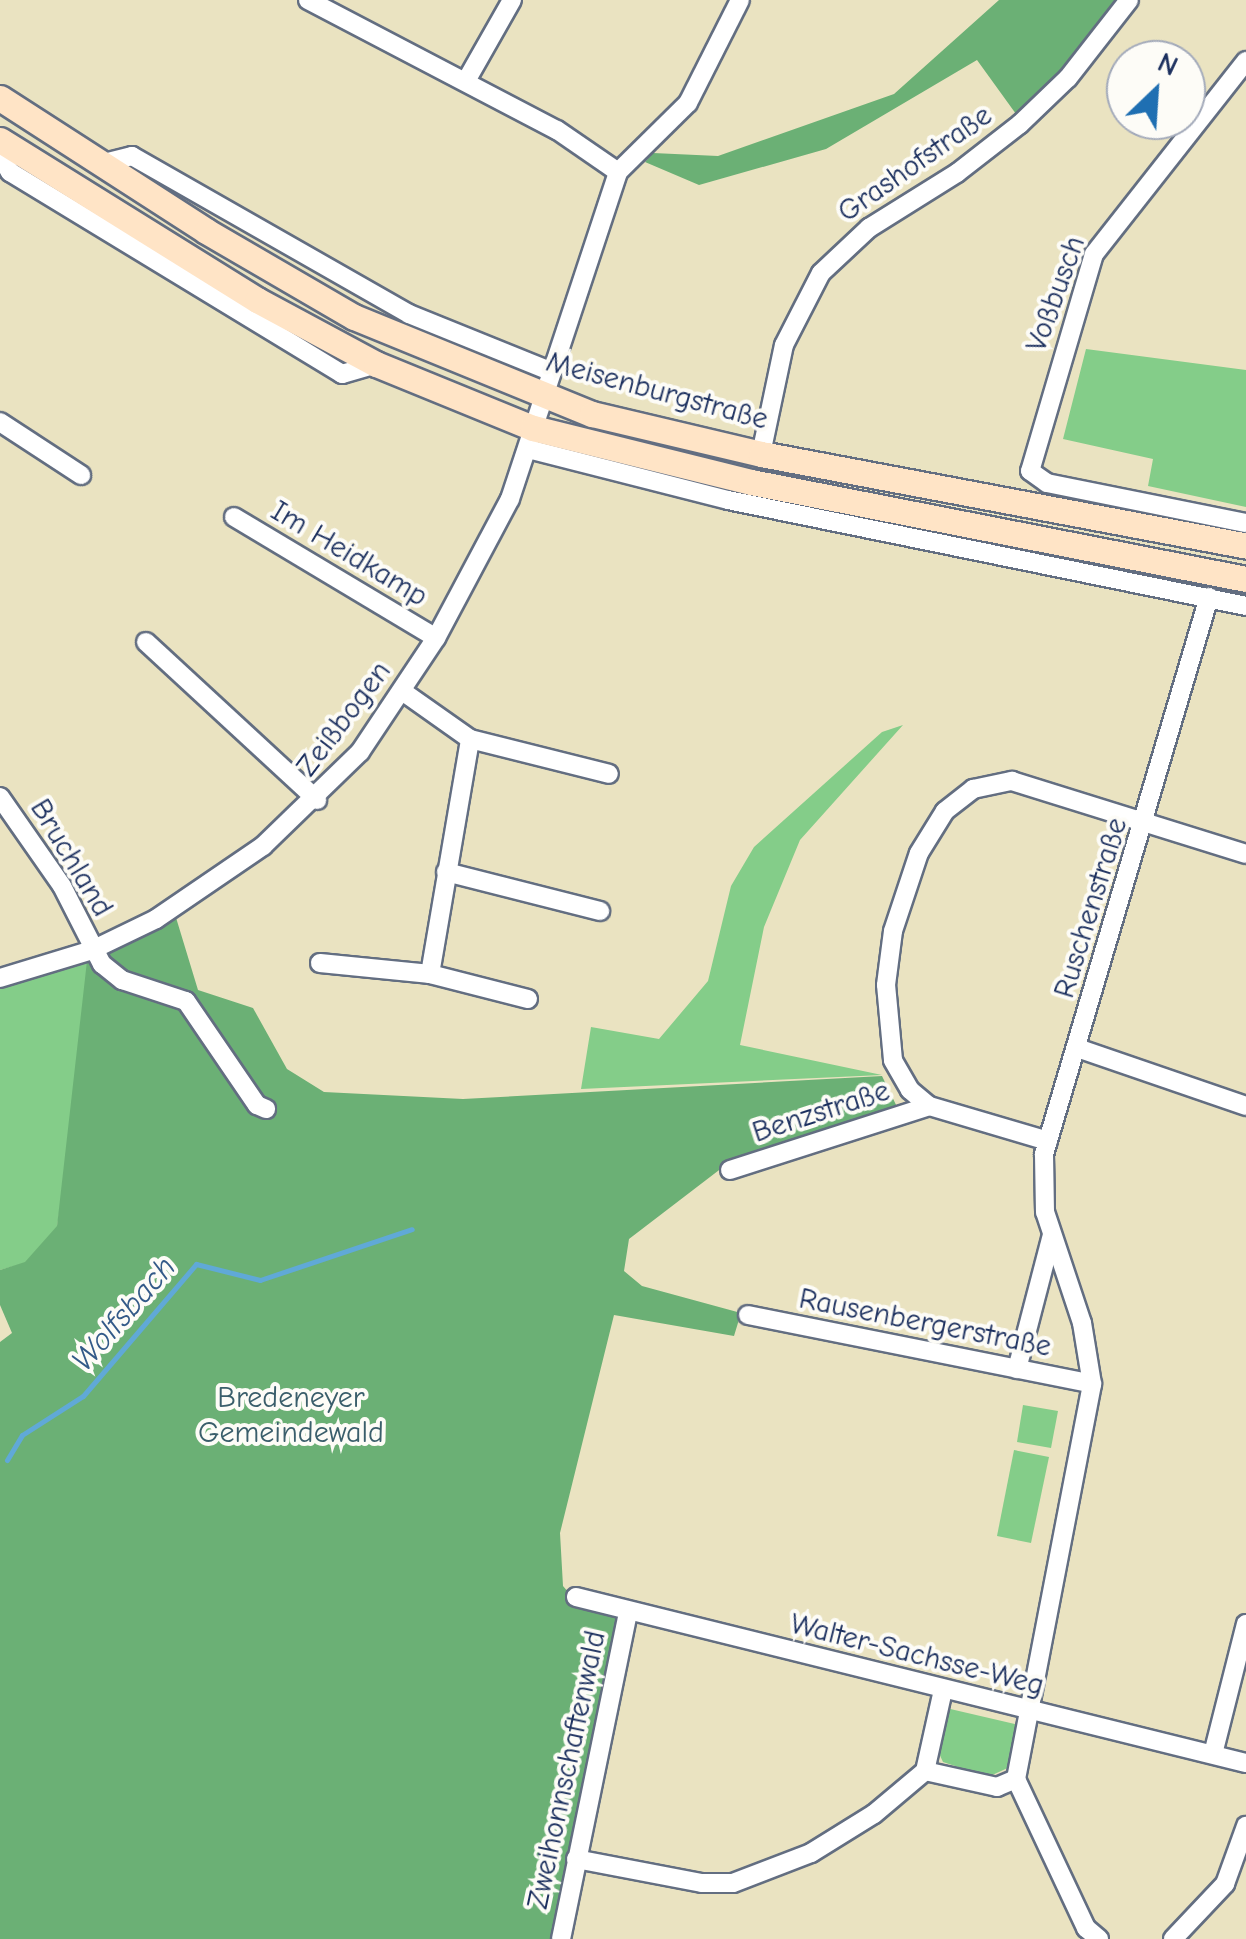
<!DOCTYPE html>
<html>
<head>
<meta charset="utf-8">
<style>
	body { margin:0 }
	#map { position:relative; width:1246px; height:1939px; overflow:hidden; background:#eae3c1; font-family:"Comic Neue",sans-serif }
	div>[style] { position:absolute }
	.green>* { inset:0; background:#84cd89 }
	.forest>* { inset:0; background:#6bb075 }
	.stream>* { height:5px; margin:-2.5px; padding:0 2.5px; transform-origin:2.5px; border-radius:2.5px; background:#60a9d7 }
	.roads { filter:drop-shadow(2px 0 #636e81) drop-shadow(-2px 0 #636e81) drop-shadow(0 2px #636e81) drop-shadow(0 -2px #636e81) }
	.minor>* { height:18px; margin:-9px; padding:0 9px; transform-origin:9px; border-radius:9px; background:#fff }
	.secondary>* { height:25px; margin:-12.5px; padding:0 12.5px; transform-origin:12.5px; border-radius:12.5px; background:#ffe4c6 }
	span { translate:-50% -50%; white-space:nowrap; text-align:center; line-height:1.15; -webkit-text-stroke:8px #fdfcf7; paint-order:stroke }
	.street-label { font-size:30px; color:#1b2f5e }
	.park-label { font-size:30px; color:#3a5e6b }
	.water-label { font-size:32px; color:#335a88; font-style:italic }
	.north { position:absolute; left:1106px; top:40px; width:100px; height:100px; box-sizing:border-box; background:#fdfcf7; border:2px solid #a3aaba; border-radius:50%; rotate:25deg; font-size:28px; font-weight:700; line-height:40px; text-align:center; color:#1b2f5e }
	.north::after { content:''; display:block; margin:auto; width:35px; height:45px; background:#1f6fb2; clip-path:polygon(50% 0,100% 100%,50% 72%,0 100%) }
</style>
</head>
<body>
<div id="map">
	<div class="green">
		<div style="clip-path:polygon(1086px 349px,1246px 370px,1246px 507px,1148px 486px,1153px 459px,1063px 439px)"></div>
		<div style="clip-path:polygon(903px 725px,800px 840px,764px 927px,740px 1045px,882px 1075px,581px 1089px,591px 1027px,659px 1039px,708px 981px,731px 886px,754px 847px,882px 732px)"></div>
		<div style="clip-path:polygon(88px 952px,84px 1046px,57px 1227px,25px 1263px,0 1270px,0 979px)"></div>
		<div style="clip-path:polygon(1023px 1405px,1058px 1411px,1051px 1448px,1017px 1442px)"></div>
		<div style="clip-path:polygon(1014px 1450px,1049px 1457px,1031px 1543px,997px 1536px)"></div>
		<div style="clip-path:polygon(946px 1708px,1023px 1726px,1012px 1766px,988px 1777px,943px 1762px,937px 1749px)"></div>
	</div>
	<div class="forest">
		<div style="clip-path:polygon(999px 0,1126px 0,1021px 121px,977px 60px,826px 149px,699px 185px,645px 162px,653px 153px,718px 156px,894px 94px)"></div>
		<div style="clip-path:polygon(174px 911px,198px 990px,253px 1008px,287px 1069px,324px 1092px,463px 1099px,882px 1076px,899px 1111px,727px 1164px,629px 1239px,624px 1271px,642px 1286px,741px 1313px,734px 1336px,614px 1315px,560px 1533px,563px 1586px,574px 1599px,625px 1615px,556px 1939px,0 1939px,0 1342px,12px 1333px,0 1305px,0 1270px,25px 1262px,57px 1226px,88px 952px)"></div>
	</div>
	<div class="stream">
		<div style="left:7px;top:1460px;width:29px;rotate:-59deg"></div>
		<div style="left:22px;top:1435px;width:72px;rotate:-32.6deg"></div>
		<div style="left:83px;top:1396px;width:174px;rotate:-49.4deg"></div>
		<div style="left:196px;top:1264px;width:66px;rotate:14deg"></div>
		<div style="left:260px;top:1280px;width:160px;rotate:-18.5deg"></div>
	</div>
	<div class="roads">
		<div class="minor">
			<div style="left:308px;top:0;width:281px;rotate:27.6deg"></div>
			<div style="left:557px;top:130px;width:74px;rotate:34.5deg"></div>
			<div style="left:1246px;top:61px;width:246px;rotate:128.2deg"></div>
			<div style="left:1094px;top:254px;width:226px;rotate:106.4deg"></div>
			<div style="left:1030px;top:471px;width:21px;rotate:35deg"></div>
			<div style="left:1047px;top:483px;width:203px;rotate:11.4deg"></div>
			<div style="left:466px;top:81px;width:93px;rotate:-60.4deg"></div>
			<div style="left:0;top:155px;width:20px;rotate:60deg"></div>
			<div style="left:10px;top:172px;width:389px;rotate:31.3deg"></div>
			<div style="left:342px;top:374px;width:35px;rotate:-16deg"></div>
			<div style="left:100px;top:164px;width:33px;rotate:-14deg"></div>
			<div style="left:132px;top:156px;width:319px;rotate:29.7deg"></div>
			<div style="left:409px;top:314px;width:152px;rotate:22deg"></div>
			<div style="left:0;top:422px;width:97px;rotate:33.2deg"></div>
			<div style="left:528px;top:449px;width:206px;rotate:14.3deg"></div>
			<div style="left:728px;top:500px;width:529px;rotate:11.56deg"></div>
			<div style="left:761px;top:454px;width:111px;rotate:-78.1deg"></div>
			<div style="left:784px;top:345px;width:81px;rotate:-62.8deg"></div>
			<div style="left:821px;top:273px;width:66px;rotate:-43.2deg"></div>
			<div style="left:869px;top:228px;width:104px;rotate:-32deg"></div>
			<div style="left:957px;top:173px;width:80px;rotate:-37.9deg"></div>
			<div style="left:1020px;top:124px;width:66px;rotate:-43.8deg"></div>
			<div style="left:1068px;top:78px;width:99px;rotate:-52deg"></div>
			<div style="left:234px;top:517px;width:235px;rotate:30.9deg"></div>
			<div style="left:146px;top:642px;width:233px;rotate:42.7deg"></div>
			<div style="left:402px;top:691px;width:83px;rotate:35.2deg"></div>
			<div style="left:470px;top:739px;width:143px;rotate:14.1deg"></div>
			<div style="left:0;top:797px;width:108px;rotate:55.1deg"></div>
			<div style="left:62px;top:886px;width:88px;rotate:62.9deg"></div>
			<div style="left:102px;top:964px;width:26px;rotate:39deg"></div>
			<div style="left:122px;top:980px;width:67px;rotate:18.2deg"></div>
			<div style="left:186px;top:1001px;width:126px;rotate:55.7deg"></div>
			<div style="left:257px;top:1105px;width:10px;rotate:24deg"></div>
			<div style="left:446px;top:872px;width:159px;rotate:14.2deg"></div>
			<div style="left:320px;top:963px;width:111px;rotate:5.7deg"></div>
			<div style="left:430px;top:974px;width:101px;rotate:14.3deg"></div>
			<div style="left:430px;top:974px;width:238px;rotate:-80.3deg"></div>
			<div style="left:0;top:978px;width:96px;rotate:-16.9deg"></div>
			<div style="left:92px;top:950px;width:71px;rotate:-25.8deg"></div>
			<div style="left:156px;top:919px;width:130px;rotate:-34.3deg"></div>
			<div style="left:263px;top:846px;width:135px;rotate:-44.1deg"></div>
			<div style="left:360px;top:752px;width:137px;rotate:-56.3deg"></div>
			<div style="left:436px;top:638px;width:157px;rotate:-62deg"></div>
			<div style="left:510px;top:499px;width:344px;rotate:-71.7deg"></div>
			<div style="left:618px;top:172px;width:98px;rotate:-44.6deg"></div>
			<div style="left:688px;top:103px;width:115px;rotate:-63.2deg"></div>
			<div style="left:1077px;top:1048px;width:179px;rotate:18.9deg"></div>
			<div style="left:1048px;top:1141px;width:124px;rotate:-163.6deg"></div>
			<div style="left:929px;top:1106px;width:25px;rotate:-140deg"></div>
			<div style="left:910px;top:1090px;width:34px;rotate:-120deg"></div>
			<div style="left:893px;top:1060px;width:75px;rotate:-95.3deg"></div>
			<div style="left:886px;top:985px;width:54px;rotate:-82.6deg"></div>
			<div style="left:893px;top:931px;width:82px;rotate:-71.6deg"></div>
			<div style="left:919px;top:853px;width:49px;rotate:-58.2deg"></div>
			<div style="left:945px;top:811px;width:36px;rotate:-38deg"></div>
			<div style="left:973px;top:789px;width:40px;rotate:-12deg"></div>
			<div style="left:1012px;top:781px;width:245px;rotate:17.3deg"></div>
			<div style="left:730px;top:1170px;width:209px;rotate:-17.8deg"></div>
			<div style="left:748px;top:1315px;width:351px;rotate:11.3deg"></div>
			<div style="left:1017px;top:1369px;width:138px;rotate:-75.4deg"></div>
			<div style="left:576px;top:1597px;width:690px;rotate:13.92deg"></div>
			<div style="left:943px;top:1690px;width:83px;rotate:102.5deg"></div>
			<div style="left:925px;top:1771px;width:74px;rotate:12.5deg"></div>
			<div style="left:997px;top:1787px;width:21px;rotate:-23deg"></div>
			<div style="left:1016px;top:1779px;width:402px;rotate:-79.1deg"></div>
			<div style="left:1092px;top:1384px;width:62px;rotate:-99.3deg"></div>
			<div style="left:1082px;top:1323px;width:117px;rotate:-108.4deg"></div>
			<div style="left:1045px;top:1212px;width:58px;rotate:-91deg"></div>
			<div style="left:1044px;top:1154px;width:581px;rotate:-73.5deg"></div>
			<div style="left:1213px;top:1754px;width:134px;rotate:-75.8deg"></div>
			<div style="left:1016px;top:1779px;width:165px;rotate:64.8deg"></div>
			<div style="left:1086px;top:1928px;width:17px;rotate:40deg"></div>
			<div style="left:576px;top:1859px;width:128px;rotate:10.8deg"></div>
			<div style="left:702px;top:1883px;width:31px"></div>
			<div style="left:733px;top:1883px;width:84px;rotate:-21deg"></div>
			<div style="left:811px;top:1853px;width:74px;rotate:-31.8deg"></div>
			<div style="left:874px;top:1814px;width:67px;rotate:-40.1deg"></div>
			<div style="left:561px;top:1939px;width:334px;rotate:-78.4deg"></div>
			<div style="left:1173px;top:1939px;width:76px;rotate:-46.6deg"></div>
			<div style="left:1225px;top:1884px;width:62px;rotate:-70.1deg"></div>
		</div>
		<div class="secondary">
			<div style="left:0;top:98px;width:245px;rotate:32.8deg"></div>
			<div style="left:206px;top:231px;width:171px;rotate:30.2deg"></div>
			<div style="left:354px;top:317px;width:257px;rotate:22.2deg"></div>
			<div style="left:592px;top:414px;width:174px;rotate:13.3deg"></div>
			<div style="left:761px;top:454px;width:494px;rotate:10.7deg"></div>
			<div style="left:0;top:140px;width:303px;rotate:31.9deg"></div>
			<div style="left:257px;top:300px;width:135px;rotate:28.3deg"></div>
			<div style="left:376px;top:364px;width:170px;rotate:22.2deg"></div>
			<div style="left:533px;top:428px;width:225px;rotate:13.9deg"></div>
			<div style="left:751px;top:482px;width:504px;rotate:11.09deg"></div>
		</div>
	</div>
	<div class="street-label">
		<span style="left:915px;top:164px;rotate:-35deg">Grashofstraße</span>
		<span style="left:1056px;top:294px;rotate:-70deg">Voßbusch</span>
		<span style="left:657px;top:391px;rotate:15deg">Meisenburgstraße</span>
		<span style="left:349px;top:554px;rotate:31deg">Im Heidkamp</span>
		<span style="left:344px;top:719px;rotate:-53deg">Zeißbogen</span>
		<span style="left:71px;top:858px;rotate:59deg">Bruchland</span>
		<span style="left:1091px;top:908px;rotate:-73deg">Ruschenstraße</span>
		<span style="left:821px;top:1112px;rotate:-18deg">Benzstraße</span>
		<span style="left:925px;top:1323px;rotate:11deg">Rausenbergerstraße</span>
		<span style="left:917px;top:1655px;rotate:14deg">Walter-Sachsse-Weg</span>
		<span style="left:567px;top:1770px;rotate:-78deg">Zweihonnschaftenwald</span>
	</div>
	<div class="park-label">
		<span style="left:291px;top:1415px">Bredeneyer<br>Gemeindewald</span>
	</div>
	<div class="water-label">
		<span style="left:124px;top:1314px;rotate:-49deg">Wolfsbach</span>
	</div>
	<div class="north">N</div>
</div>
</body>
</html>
